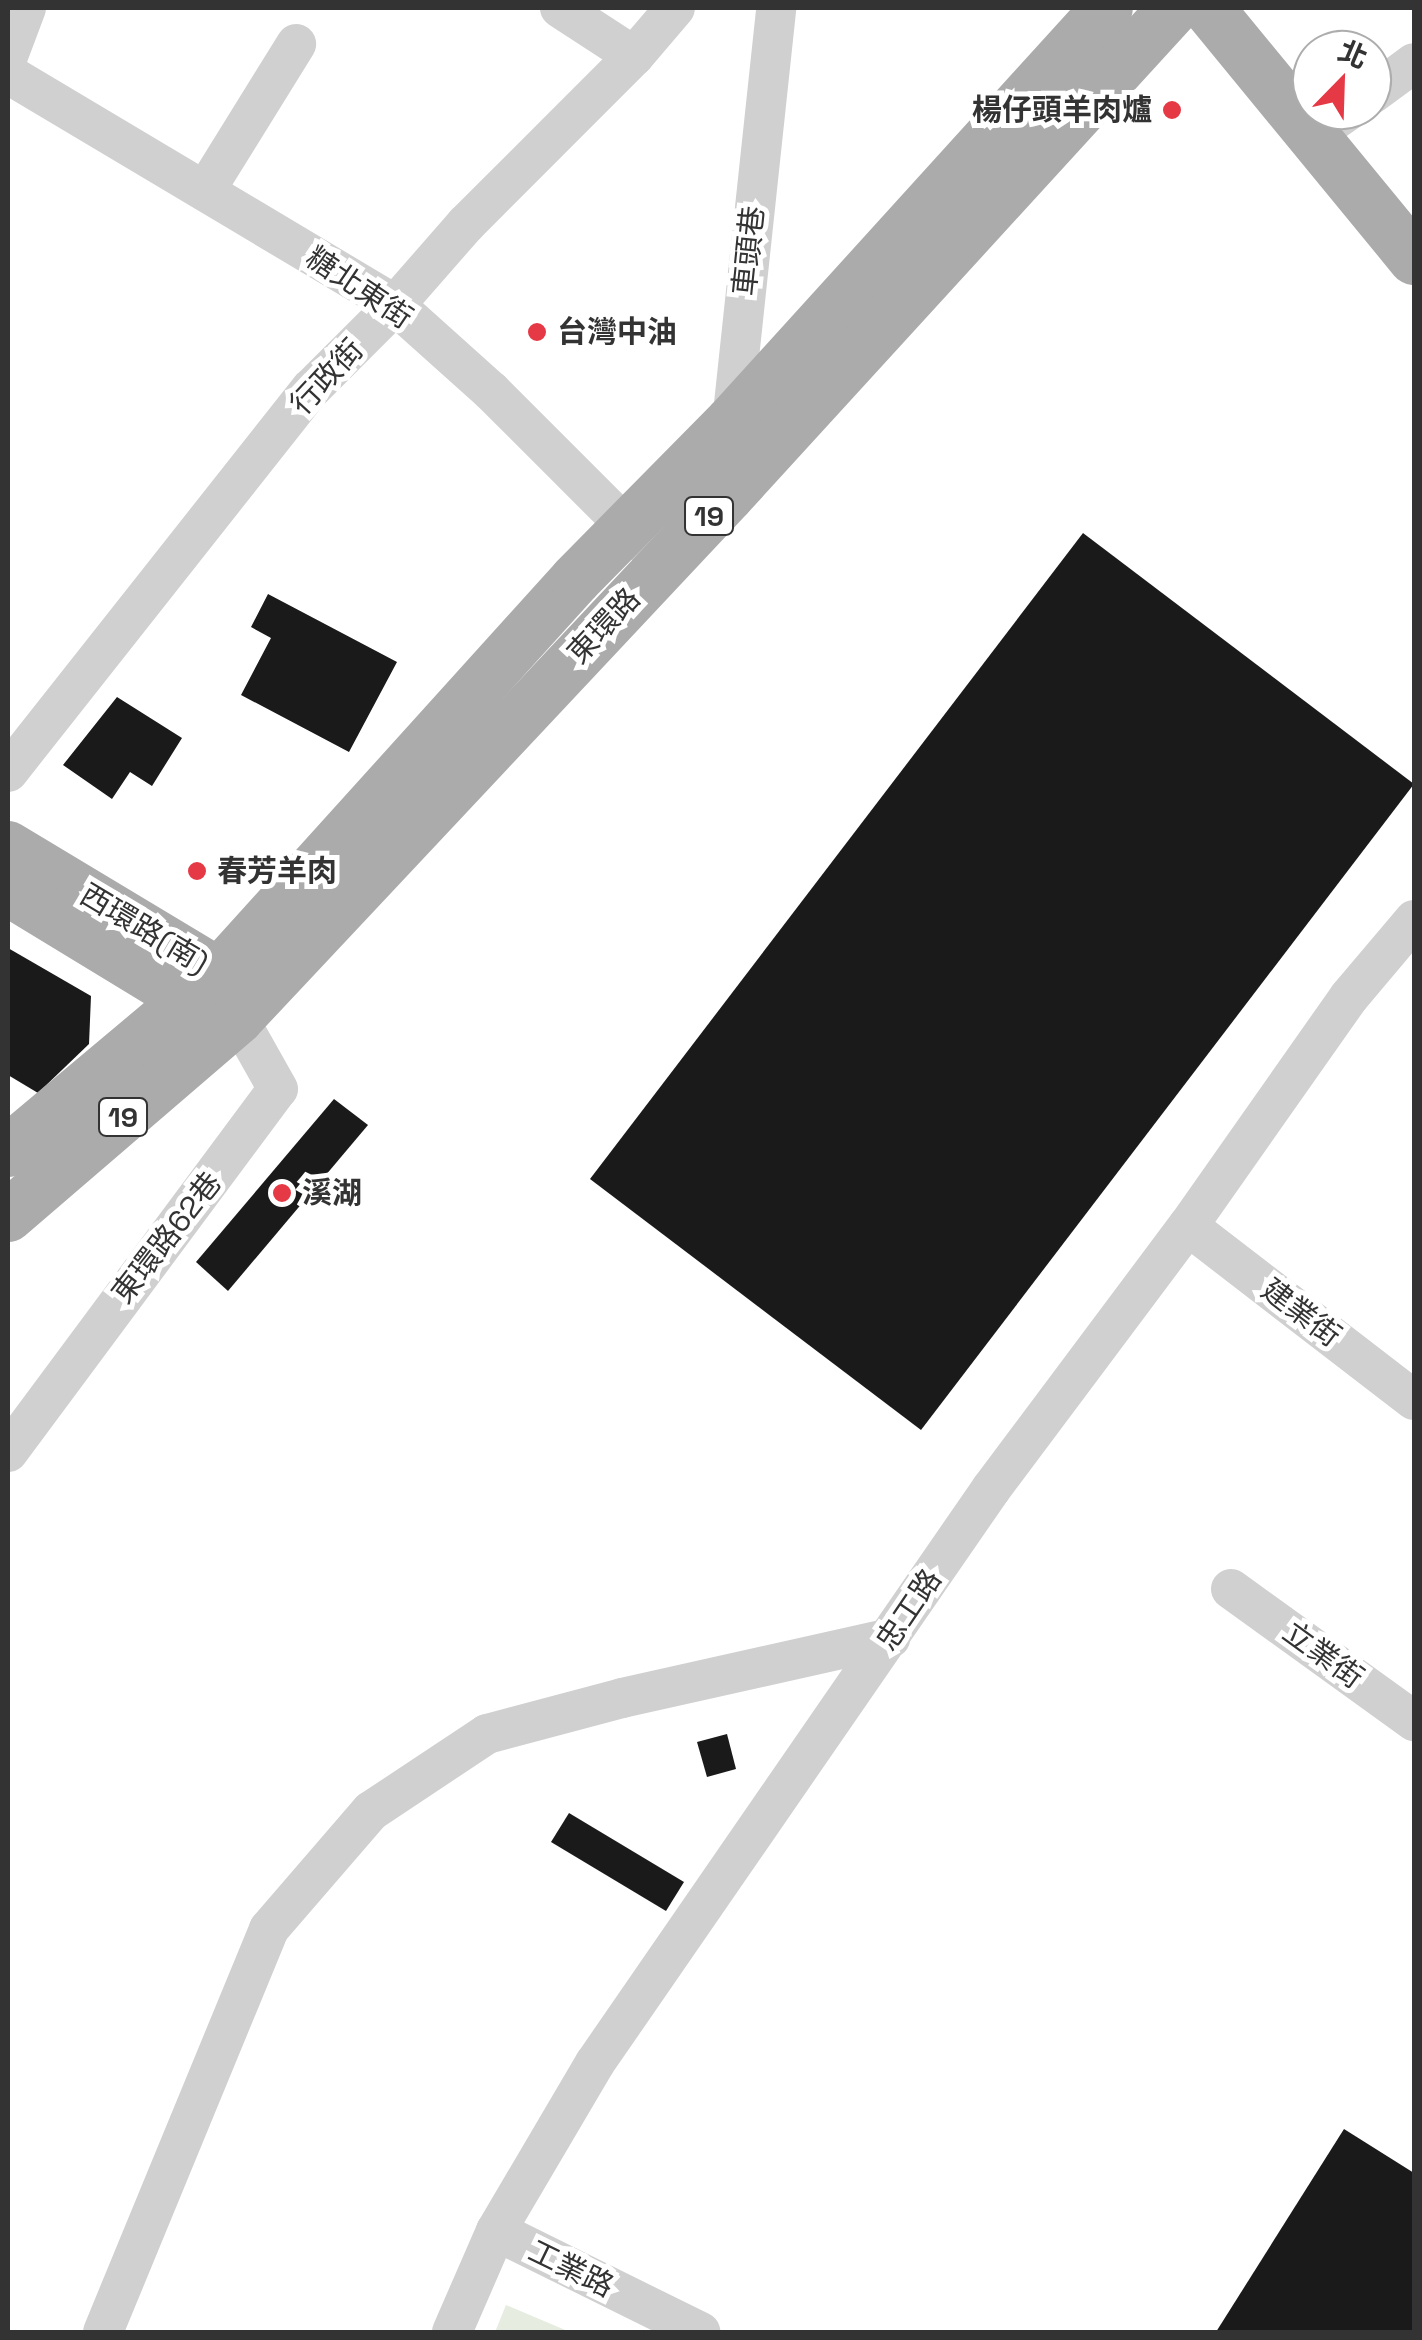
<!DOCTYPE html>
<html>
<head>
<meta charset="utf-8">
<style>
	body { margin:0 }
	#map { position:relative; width:1422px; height:2340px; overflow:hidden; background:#fff; font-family:"Space Grotesk","Noto Sans TC",sans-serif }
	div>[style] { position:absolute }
	.green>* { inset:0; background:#e6ecdf }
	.building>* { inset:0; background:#1a1a1a }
	.minor>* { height:40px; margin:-20px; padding:0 20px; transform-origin:20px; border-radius:20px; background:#d0d0d0 }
	.major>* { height:52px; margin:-26px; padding:0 26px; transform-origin:26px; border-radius:26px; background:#ababab }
	.dots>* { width:28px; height:28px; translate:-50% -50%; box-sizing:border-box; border:5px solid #fff; border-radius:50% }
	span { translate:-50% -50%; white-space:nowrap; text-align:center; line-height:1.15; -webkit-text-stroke:10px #fff; paint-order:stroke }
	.shield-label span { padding:2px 8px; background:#fff; border:2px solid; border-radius:8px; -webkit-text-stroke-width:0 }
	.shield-label { font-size:28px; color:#333; font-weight:700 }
	.poi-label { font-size:30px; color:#333; font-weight:700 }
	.right { translate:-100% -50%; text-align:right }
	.left { translate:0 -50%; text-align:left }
	.street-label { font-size:30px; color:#333 }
	.frame { position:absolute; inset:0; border:10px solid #333; pointer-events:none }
	.north { position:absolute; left:1292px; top:30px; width:100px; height:100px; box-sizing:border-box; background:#fff; border:2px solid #adadad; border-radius:50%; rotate:23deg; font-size:28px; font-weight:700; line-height:40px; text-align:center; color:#333 }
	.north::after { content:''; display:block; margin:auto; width:35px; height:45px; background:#e63946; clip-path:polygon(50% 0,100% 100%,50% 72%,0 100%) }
</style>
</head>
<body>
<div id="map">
	<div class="green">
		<div style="clip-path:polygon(506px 2305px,570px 2332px,495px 2332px)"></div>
	</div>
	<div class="building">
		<div style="clip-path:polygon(1083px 533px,1414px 784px,921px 1430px,590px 1179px)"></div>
		<div style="clip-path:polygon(268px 594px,397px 662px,349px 752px,241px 695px,271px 638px,251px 627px)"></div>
		<div style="clip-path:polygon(117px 697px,182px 738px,152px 786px,130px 772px,112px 799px,63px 765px)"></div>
		<div style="clip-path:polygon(8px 948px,91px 996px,89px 1044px,38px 1093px,8px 1075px)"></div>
		<div style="clip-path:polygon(334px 1099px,368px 1125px,228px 1291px,196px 1262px)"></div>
		<div style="clip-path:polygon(727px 1734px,736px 1769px,707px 1777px,697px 1742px)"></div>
		<div style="clip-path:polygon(569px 1813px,684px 1882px,666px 1911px,551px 1842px)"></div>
		<div style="clip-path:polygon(1344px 2129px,1414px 2173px,1414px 2332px,1216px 2332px)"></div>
	</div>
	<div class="minor">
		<div style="left:560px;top:8px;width:88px;rotate:33deg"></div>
		<div style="left:8px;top:56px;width:51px;rotate:-69.4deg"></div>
		<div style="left:8px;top:74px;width:451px;rotate:30.8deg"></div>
		<div style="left:395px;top:305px;width:129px;rotate:41.9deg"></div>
		<div style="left:491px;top:391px;width:221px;rotate:45deg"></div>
		<div style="left:1372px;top:94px;width:52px;rotate:-36.4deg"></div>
		<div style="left:1312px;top:136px;width:45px;rotate:-35.1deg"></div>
		<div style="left:205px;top:191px;width:173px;rotate:-58.2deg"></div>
		<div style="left:731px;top:432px;width:426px;rotate:-83.9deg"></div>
		<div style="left:8px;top:772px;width:488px;rotate:-51.7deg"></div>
		<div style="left:311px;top:389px;width:119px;rotate:-45deg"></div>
		<div style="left:395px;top:305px;width:108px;rotate:-48.8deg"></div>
		<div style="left:466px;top:224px;width:238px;rotate:-45deg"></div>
		<div style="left:634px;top:56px;width:63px;rotate:-49.5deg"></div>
		<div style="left:1188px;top:1226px;width:285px;rotate:37.6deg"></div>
		<div style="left:8px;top:1452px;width:452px;rotate:-53.4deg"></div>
		<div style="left:278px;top:1089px;width:81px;rotate:-119.4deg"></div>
		<div style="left:1231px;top:1589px;width:226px;rotate:35.8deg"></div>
		<div style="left:496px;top:2231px;width:228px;rotate:26.3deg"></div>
		<div style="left:103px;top:2332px;width:436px;rotate:-67.6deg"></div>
		<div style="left:269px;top:1929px;width:156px;rotate:-49.2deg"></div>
		<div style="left:371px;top:1811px;width:139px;rotate:-33.6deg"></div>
		<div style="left:487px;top:1734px;width:140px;rotate:-14.9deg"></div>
		<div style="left:622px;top:1698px;width:275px;rotate:-12.6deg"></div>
		<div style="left:452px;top:2332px;width:110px;rotate:-66.5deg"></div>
		<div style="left:496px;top:2231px;width:195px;rotate:-59.5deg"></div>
		<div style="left:595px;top:2063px;width:697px;rotate:-55.4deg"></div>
		<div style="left:991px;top:1489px;width:329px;rotate:-53.2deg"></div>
		<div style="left:1188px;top:1226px;width:280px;rotate:-54.9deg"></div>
		<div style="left:1349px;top:997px;width:101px;rotate:-49.8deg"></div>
	</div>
	<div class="major">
		<div style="left:1208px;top:8px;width:325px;rotate:50.6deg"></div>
		<div style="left:8px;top:847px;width:246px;rotate:31deg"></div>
		<div style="left:219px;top:974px;width:31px;rotate:68deg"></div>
		<div style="left:8px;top:890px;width:212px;rotate:31.3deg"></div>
		<div style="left:189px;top:1000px;width:31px;rotate:21deg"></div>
		<div style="left:8px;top:1151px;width:275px;rotate:-40deg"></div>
		<div style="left:219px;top:974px;width:532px;rotate:-47.89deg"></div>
		<div style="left:576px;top:579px;width:221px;rotate:-45.4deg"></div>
		<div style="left:731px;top:422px;width:559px;rotate:-47.75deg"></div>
		<div style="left:8px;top:1216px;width:303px;rotate:-40.7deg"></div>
		<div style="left:238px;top:1018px;width:716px;rotate:-46.81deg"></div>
		<div style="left:728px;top:496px;width:661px;rotate:-47.57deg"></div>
	</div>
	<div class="dots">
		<div style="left:1172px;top:110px;background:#e63946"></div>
		<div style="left:537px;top:332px;background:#e63946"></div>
		<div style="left:197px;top:871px;background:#e63946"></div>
		<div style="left:282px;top:1193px;background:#e63946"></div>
	</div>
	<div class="shield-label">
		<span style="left:709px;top:516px">19</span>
		<span style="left:123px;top:1117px">19</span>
	</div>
	<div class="poi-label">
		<span class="right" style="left:1152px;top:110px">楊仔頭羊肉爐</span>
		<span class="left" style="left:557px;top:332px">台灣中油</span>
		<span class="left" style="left:217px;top:871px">春芳羊肉</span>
		<span class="left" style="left:302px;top:1193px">溪湖</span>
	</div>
	<div class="street-label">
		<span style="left:749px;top:251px;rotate:-84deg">車頭巷</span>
		<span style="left:359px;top:288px;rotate:34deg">糖北東街</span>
		<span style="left:327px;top:377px;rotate:-47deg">行政街</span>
		<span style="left:604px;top:626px;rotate:-47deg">東環路</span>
		<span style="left:144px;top:929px;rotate:31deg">西環路(南)</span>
		<span style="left:167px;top:1238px;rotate:-52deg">東環路62巷</span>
		<span style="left:1301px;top:1313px;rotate:37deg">建業街</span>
		<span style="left:909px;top:1610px;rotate:-56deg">忠工路</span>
		<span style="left:1323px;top:1655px;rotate:36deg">立業街</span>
		<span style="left:571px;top:2269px;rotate:26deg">工業路</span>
	</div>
	<div class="frame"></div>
	<div class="north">北</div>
</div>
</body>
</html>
